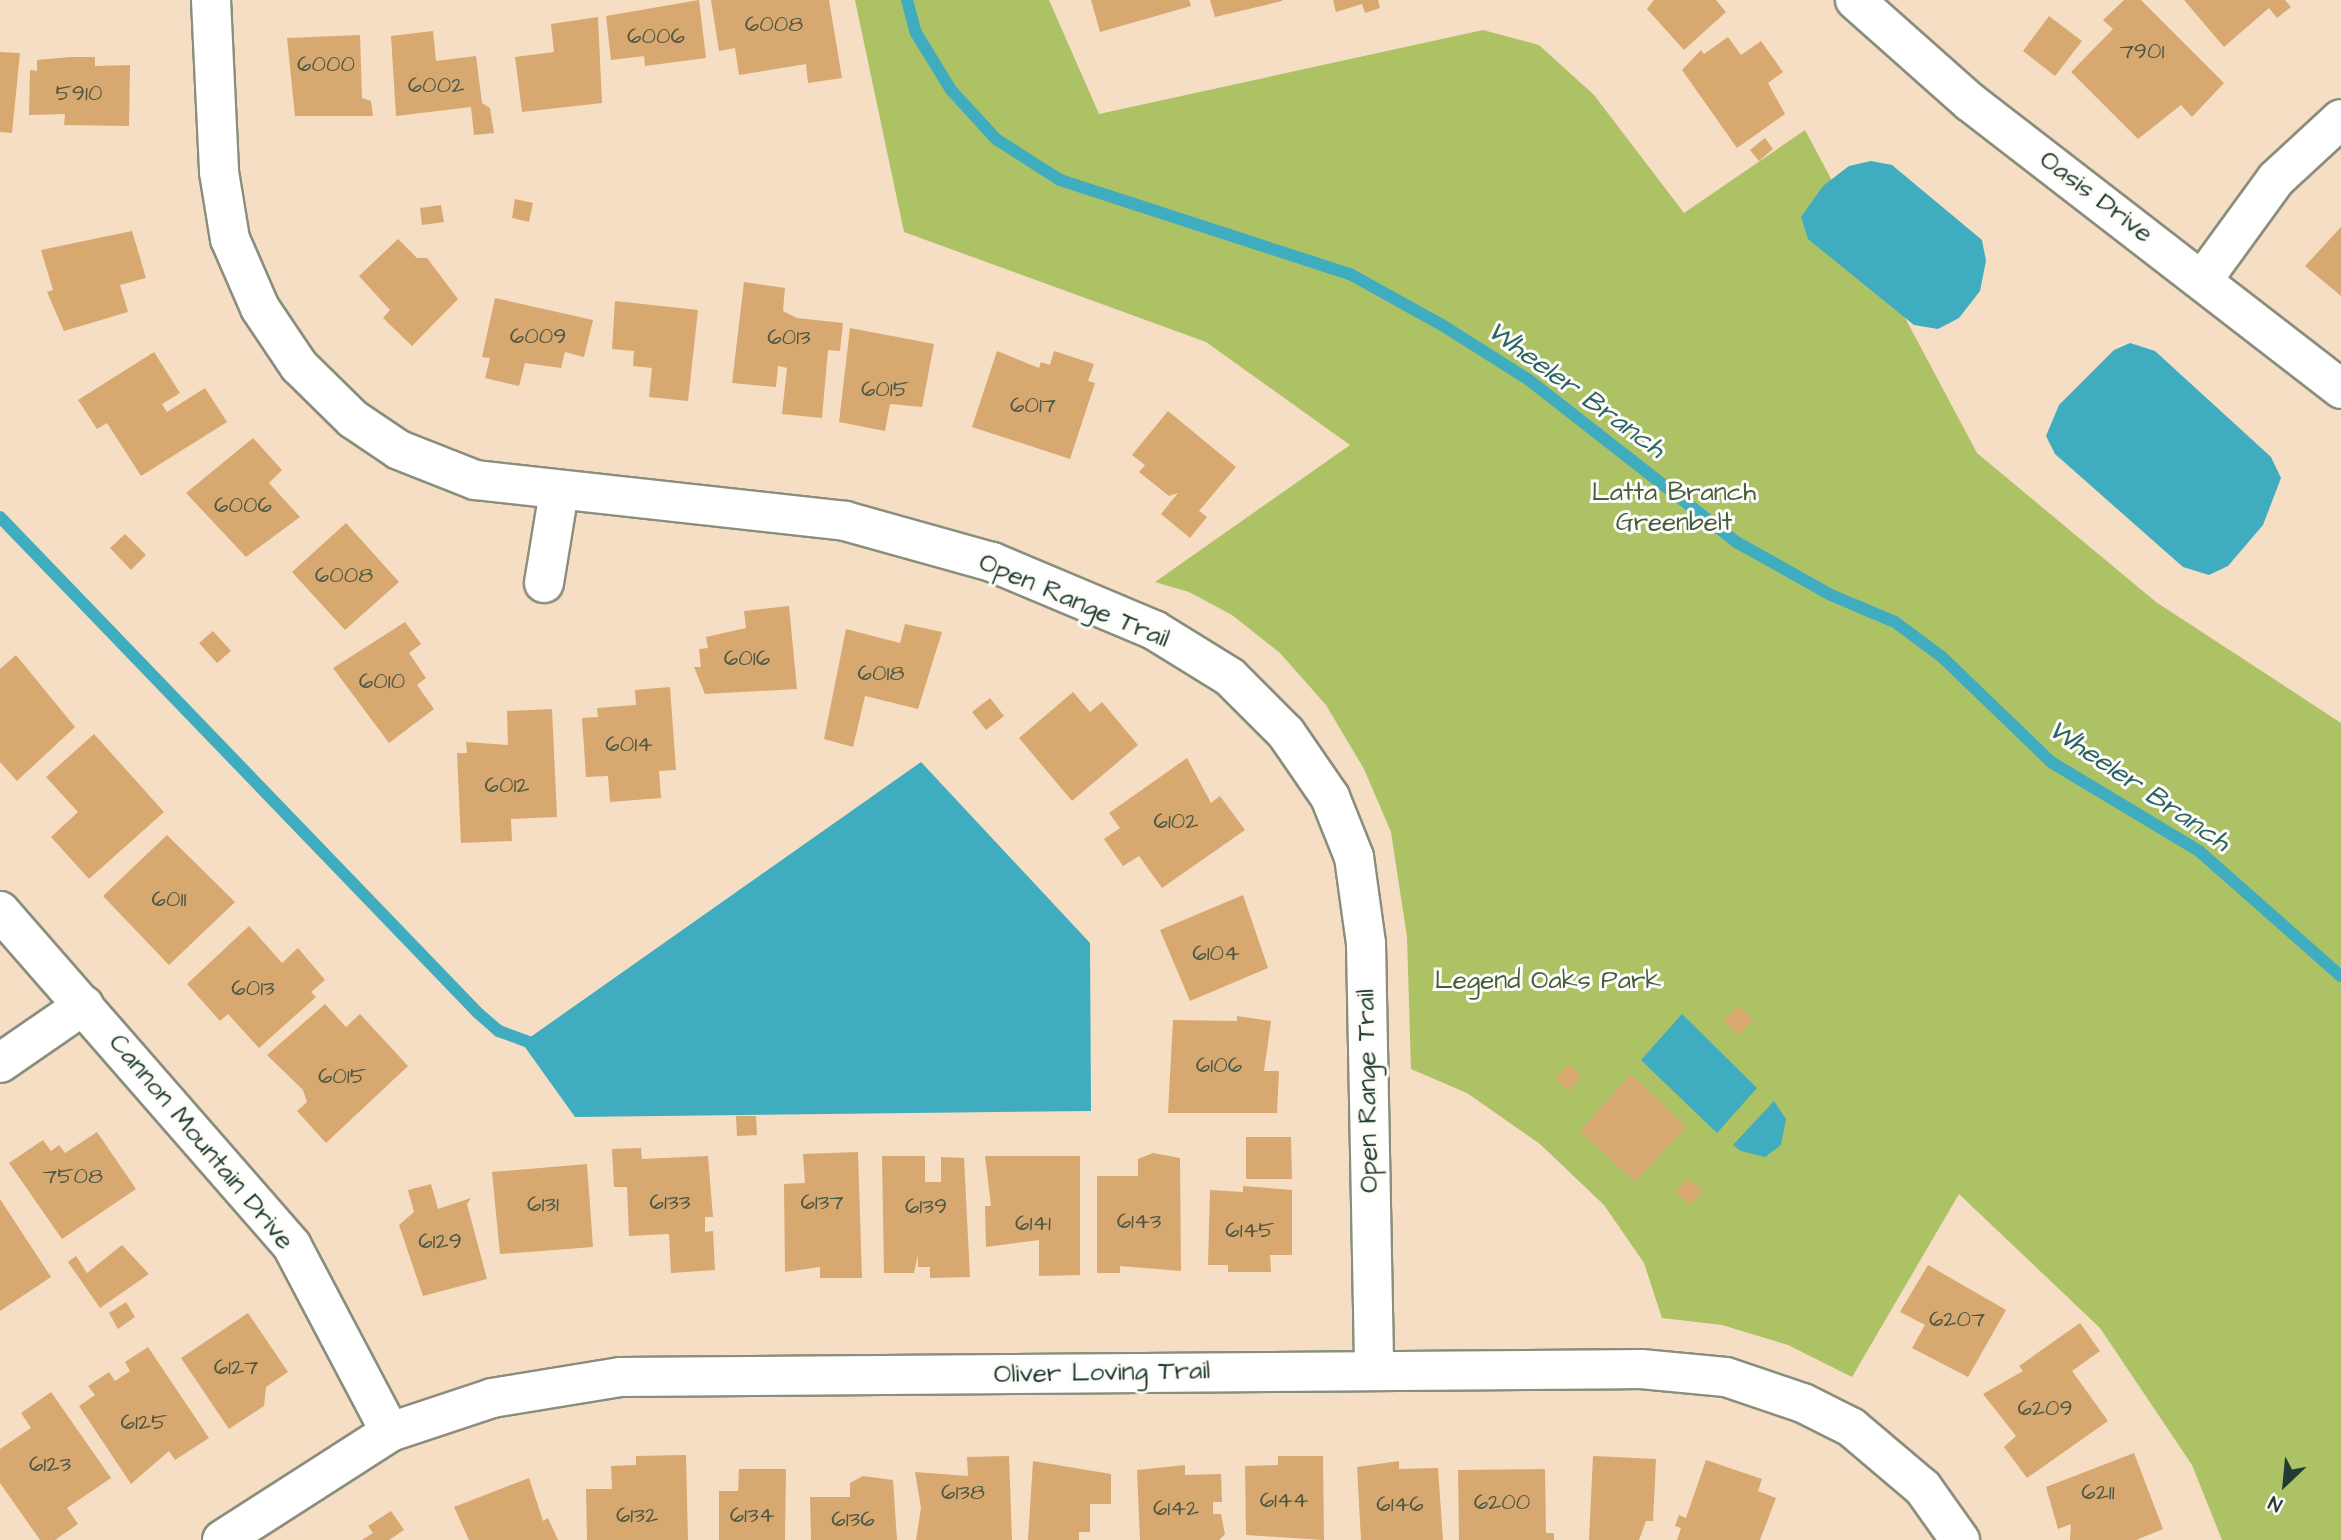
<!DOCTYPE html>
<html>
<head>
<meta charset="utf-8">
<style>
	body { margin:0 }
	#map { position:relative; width:2341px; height:1540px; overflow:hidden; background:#f5dec3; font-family:"Architects Daughter",sans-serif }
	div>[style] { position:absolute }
	.green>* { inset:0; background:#adc165 }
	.water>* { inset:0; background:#40acbf }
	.stream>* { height:12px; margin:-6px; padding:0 6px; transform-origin:6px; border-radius:6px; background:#40acbf }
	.building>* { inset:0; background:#d8a871 }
	.roads { filter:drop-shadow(2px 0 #8a8e7c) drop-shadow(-2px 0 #8a8e7c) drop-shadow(0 2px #8a8e7c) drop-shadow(0 -2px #8a8e7c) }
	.street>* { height:38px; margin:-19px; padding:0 19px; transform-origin:19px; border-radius:19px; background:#fff }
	span { translate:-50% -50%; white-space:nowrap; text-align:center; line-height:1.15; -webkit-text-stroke:6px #fdfcf7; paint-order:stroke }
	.number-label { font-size:23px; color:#4d5843 }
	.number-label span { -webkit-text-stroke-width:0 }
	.street-label { font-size:26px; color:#1f3d34 }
	.park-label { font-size:26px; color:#425e40 }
	.water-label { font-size:28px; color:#2b6465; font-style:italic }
	.north { position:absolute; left:2250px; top:1449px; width:70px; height:70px; -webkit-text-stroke:5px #fdfcf7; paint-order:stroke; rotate:206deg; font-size:19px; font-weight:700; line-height:28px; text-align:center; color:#1f3d34 }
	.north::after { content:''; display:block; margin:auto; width:24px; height:32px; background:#1f3d34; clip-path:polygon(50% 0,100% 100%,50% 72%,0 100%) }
</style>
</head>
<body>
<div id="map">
	<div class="green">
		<div style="clip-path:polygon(855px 0,1049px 0,1099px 114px,1483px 30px,1539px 45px,1594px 95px,1684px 213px,1805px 130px,1977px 453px,2156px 602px,2341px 723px,2341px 1540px,2222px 1540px,2192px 1465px,2100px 1328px,1959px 1194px,1852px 1377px,1788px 1345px,1722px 1325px,1662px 1318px,1644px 1263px,1604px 1205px,1540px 1144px,1467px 1093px,1411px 1069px,1407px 937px,1391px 832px,1364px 769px,1326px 705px,1280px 653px,1232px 615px,1189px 592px,1155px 582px,1350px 445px,1206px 342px,904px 232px)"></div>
	</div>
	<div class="water">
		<div style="clip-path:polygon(1871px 161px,1892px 165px,1982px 240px,1986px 261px,1980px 291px,1959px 318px,1938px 329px,1914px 325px,1808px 239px,1801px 217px,1823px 186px,1849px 166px)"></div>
		<div style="clip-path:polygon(2130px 343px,2155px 351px,2271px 457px,2281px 478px,2263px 525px,2228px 566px,2209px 575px,2183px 567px,2055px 454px,2046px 436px,2059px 405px,2114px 350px)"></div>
		<div style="clip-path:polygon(921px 762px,1090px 943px,1091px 1111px,575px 1117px,522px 1043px)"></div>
		<div style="clip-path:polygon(1682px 1014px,1757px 1088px,1717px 1133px,1641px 1060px)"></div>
		<div style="clip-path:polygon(1774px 1101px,1786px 1119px,1781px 1145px,1765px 1157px,1741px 1151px,1733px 1145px)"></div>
	</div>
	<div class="stream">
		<div style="left:907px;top:0;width:34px;rotate:75deg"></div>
		<div style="left:916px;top:33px;width:67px;rotate:58.4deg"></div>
		<div style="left:951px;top:90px;width:67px;rotate:47.4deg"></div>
		<div style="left:996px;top:139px;width:76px;rotate:32.6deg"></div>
		<div style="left:1060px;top:180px;width:305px;rotate:18deg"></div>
		<div style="left:1350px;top:274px;width:105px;rotate:29deg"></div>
		<div style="left:1442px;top:325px;width:103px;rotate:32.3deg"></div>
		<div style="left:1529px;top:380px;width:265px;rotate:38deg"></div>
		<div style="left:1738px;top:543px;width:107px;rotate:29.2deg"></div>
		<div style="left:1831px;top:595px;width:69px;rotate:22.9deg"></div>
		<div style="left:1895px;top:622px;width:59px;rotate:36.7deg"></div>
		<div style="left:1942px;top:657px;width:151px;rotate:43.9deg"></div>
		<div style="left:2051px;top:762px;width:173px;rotate:31deg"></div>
		<div style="left:2199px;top:851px;width:189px;rotate:41.4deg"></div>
		<div style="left:0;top:517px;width:689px;rotate:46.06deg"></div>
		<div style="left:478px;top:1013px;width:28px;rotate:41deg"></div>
		<div style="left:499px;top:1031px;width:40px;rotate:20.2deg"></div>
	</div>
	<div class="building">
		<div style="clip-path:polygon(699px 0,706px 58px,645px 66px,644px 56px,611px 60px,606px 16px)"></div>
		<div style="clip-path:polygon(711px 0,829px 0,842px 78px,808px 83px,806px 64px,739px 75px,735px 48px,719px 51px)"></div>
		<div style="clip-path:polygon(1091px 0,1189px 0,1191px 6px,1100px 32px)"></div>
		<div style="clip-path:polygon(1210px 0,1282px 0,1282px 1px,1215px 17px)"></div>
		<div style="clip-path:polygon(1333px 0,1378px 0,1380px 8px,1365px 13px,1362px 4px,1336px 12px)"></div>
		<div style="clip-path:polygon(1654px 0,1716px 0,1726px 12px,1684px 50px,1647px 9px)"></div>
		<div style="clip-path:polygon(2124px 0,2141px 0,2224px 83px,2192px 117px,2181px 105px,2138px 139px,2071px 72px,2113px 29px,2103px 20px)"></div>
		<div style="clip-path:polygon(2184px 0,2285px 0,2291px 7px,2277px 18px,2269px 8px,2224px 47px)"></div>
		<div style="clip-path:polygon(2049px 16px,2082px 41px,2055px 76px,2023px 51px)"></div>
		<div style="clip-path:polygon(598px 17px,602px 103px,522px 112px,515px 57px,554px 52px,551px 24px)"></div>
		<div style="clip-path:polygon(433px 31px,436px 61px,476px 56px,482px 103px,490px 108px,494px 133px,474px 135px,471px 107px,396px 116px,391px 36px)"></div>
		<div style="clip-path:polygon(360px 35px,362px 98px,371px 101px,373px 116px,295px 116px,287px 38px)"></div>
		<div style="clip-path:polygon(1728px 37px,1741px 55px,1761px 41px,1783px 72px,1768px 83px,1785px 114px,1737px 148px,1682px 70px,1701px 50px,1704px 54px)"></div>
		<div style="clip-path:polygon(0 52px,20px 53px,12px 133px,0 132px)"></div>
		<div style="clip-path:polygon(70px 57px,95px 57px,95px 66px,130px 65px,129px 126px,64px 125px,65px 114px,29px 115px,30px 70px,37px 71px,37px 60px)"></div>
		<div style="clip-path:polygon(1765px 138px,1773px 149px,1759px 161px,1750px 150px)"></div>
		<div style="clip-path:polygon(515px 199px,533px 203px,529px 222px,512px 218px)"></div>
		<div style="clip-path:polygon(441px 205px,444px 222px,422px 225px,420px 208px)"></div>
		<div style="clip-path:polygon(2341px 227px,2341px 296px,2305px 266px)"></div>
		<div style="clip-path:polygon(132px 231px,146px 278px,120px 285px,128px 312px,64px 331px,47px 292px,53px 290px,41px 250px)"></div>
		<div style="clip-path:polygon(398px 239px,417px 258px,427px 258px,458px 299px,412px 346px,383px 318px,390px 310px,359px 276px)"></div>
		<div style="clip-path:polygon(744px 282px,785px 288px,783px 311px,797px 318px,843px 323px,840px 351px,828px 350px,822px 418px,782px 414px,787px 368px,778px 366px,776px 387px,732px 383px)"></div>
		<div style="clip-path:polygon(495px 298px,593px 320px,584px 357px,565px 352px,561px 368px,525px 363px,519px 386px,485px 378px,490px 358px,482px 357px)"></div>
		<div style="clip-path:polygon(615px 301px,698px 310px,688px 401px,649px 397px,652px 368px,633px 366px,634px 351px,612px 349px)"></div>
		<div style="clip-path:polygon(850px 328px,934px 344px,922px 407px,890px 404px,885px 431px,839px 422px)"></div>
		<div style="clip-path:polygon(997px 351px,1039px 368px,1041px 362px,1050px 365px,1054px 351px,1094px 364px,1088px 381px,1095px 383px,1070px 459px,972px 427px)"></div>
		<div style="clip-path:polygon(154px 352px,180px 393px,162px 404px,167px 412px,205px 388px,227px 422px,141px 476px,107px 423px,97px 429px,78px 400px)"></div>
		<div style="clip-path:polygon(1168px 411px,1236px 467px,1199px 511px,1207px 517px,1190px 538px,1161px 514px,1178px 493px,1169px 496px,1139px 472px,1145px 465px,1132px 455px)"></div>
		<div style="clip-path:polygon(253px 438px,282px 470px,269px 483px,300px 517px,246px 557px,186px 493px)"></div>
		<div style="clip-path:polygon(346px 523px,399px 582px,345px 630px,292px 572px)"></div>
		<div style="clip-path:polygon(125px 534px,146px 555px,131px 570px,110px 548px)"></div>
		<div style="clip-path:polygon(789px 606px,797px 689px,705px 694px,694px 667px,701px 667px,699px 649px,708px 648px,706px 637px,746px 628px,744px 611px)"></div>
		<div style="clip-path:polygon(405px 622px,421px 644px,409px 653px,426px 678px,417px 685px,434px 709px,389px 743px,333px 668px)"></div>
		<div style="clip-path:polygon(905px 624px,942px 632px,918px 709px,865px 696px,853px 747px,824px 739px,846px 629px,900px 643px)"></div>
		<div style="clip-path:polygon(213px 631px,231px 651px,217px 663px,199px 643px)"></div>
		<div style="clip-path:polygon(16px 655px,75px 727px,17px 781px,0 762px,0 669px)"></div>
		<div style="clip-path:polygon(670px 687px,676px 770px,659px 771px,661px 798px,610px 802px,608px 776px,586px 777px,582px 718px,598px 717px,597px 708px,636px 705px,635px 690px)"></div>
		<div style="clip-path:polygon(1073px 692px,1090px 712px,1102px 702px,1138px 745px,1072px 801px,1019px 738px)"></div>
		<div style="clip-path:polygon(990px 698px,1004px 716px,986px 730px,972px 712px)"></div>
		<div style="clip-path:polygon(552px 709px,557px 817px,511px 819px,512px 841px,461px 843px,457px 753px,467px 753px,466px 742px,508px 745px,507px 711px)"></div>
		<div style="clip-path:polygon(94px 734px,164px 812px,89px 879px,51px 837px,78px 812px,46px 777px)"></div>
		<div style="clip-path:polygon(1187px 758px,1211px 803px,1220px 796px,1245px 830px,1162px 888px,1139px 856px,1123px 866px,1104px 839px,1120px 828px,1109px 813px)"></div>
		<div style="clip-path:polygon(167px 835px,235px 902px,169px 965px,103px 896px)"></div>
		<div style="clip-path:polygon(1243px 895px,1268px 968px,1190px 1001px,1160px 930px)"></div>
		<div style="clip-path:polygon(249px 926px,282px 963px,298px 948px,325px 980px,311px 992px,316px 997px,259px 1048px,228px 1014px,220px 1021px,187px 984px)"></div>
		<div style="clip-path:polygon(325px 1004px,346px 1027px,360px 1014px,408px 1066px,326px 1143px,297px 1111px,307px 1102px,303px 1090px,267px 1055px)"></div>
		<div style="clip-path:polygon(1738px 1006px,1753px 1020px,1739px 1035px,1723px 1021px)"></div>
		<div style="clip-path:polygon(1237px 1016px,1271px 1021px,1264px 1071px,1279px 1071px,1277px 1113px,1168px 1113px,1173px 1020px,1237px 1021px)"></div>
		<div style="clip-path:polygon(1569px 1064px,1582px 1077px,1568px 1091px,1555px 1078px)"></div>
		<div style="clip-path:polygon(1631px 1074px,1686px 1127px,1635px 1182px,1580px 1131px)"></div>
		<div style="clip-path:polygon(736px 1116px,756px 1116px,757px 1135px,737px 1136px)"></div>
		<div style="clip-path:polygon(97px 1132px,136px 1189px,62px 1239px,9px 1163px,43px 1140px,51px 1151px,59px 1145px,65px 1153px)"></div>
		<div style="clip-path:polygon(1246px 1137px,1291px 1137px,1292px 1179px,1246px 1179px)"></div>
		<div style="clip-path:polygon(641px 1148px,642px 1159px,708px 1156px,713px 1217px,705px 1217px,705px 1232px,713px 1231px,715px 1270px,671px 1273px,669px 1234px,629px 1236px,627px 1187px,614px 1187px,612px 1149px)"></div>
		<div style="clip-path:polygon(858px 1152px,862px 1278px,820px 1278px,820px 1267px,785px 1272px,784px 1184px,805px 1183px,803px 1154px)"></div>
		<div style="clip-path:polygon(1153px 1153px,1180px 1158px,1181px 1271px,1120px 1266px,1120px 1273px,1097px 1273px,1097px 1176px,1138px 1176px,1138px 1159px)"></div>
		<div style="clip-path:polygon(882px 1156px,925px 1156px,925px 1182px,941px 1182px,941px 1157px,964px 1158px,970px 1277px,930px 1278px,930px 1267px,918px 1267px,918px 1255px,914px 1273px,884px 1273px)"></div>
		<div style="clip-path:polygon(985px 1156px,1080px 1156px,1080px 1275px,1039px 1276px,1039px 1240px,986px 1247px,985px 1206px,991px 1206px)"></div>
		<div style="clip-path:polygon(587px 1164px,593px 1247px,500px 1254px,492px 1172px)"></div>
		<div style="clip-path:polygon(1688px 1178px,1703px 1192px,1690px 1205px,1675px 1192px)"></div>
		<div style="clip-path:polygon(431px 1184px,438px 1209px,471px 1198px,467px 1204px,487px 1279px,423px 1296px,399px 1225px,414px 1212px,408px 1190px)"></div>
		<div style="clip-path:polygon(1243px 1186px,1292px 1190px,1292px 1255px,1270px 1255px,1271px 1272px,1228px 1272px,1228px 1265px,1208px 1265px,1210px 1190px,1243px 1192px)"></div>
		<div style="clip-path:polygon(0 1199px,51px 1277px,0 1311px)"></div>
		<div style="clip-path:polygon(122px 1245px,149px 1274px,100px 1308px,68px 1262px,76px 1256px,87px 1273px)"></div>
		<div style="clip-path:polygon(1928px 1265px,2006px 1310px,1968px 1377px,1912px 1348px,1925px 1325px,1900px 1312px)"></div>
		<div style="clip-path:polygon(126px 1302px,135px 1317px,118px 1329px,109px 1313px)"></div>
		<div style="clip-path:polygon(248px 1313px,288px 1372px,266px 1387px,264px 1406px,229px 1429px,181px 1358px)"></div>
		<div style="clip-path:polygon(2080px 1323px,2100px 1351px,2072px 1371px,2108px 1421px,2027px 1478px,2004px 1447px,2016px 1436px,1983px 1394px,2023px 1371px,2019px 1366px)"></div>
		<div style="clip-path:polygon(148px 1347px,209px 1438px,175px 1460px,169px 1451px,131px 1484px,79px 1406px,95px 1395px,88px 1386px,109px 1372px,115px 1381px,130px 1371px,125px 1362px)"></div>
		<div style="clip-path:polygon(51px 1392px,111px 1478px,67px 1508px,78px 1524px,55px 1540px,40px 1540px,0 1483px,0 1449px,31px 1428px,21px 1413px)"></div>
		<div style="clip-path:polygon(2134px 1453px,2163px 1529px,2136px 1540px,2070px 1540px,2071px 1524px,2058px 1529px,2046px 1487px)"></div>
		<div style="clip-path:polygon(686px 1455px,688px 1540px,587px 1540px,586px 1489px,612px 1489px,611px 1466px,636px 1465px,636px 1456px)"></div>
		<div style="clip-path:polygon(1009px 1456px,1012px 1540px,916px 1540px,921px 1508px,915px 1472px,968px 1476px,967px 1457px)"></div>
		<div style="clip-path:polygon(1278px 1456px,1323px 1456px,1324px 1540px,1246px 1535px,1245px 1466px,1278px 1465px)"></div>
		<div style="clip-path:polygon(1593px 1456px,1656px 1459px,1653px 1521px,1646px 1521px,1639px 1540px,1589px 1540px)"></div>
		<div style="clip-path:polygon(1706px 1460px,1762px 1479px,1758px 1491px,1776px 1498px,1760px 1540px,1677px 1540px,1681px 1528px,1675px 1526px,1679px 1515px,1686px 1518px)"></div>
		<div style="clip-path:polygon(1033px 1461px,1111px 1474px,1111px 1504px,1090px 1504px,1090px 1532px,1079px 1532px,1079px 1540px,1028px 1540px)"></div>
		<div style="clip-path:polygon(1399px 1461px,1399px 1469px,1438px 1468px,1443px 1540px,1361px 1540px,1357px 1467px)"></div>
		<div style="clip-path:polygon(1185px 1465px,1185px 1475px,1221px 1474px,1222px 1502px,1213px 1502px,1213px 1514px,1221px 1514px,1225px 1534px,1219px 1540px,1140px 1540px,1137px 1470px)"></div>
		<div style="clip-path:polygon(739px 1469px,786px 1469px,785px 1540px,719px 1540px,719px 1491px,738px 1491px)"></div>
		<div style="clip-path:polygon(1545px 1469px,1546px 1533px,1554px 1533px,1554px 1540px,1459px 1540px,1458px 1470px)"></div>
		<div style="clip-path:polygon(863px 1476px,893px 1480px,897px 1540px,811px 1540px,810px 1497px,850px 1497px,850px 1483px)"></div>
		<div style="clip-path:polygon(529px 1478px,543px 1521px,548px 1518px,558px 1540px,469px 1540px,454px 1507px)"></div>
		<div style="clip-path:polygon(391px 1511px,404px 1530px,389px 1540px,362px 1540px,373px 1533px,368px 1526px)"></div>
	</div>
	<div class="roads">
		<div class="street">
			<div style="left:211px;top:0;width:172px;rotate:87.3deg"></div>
			<div style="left:219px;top:172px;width:68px;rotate:80.7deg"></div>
			<div style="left:230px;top:239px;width:75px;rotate:66.5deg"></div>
			<div style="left:260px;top:308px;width:70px;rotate:56.1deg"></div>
			<div style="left:299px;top:366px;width:76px;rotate:44.5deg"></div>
			<div style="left:353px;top:419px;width:55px;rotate:34deg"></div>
			<div style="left:399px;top:450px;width:82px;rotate:21.5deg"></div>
			<div style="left:475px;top:480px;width:372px;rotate:6.3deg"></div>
			<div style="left:845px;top:521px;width:153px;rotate:15.6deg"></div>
			<div style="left:992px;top:562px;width:176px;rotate:22.8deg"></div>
			<div style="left:1154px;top:630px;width:89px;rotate:31.7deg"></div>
			<div style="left:1230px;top:677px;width:79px;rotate:45deg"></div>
			<div style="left:1286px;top:733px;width:78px;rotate:55.5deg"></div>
			<div style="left:1330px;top:797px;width:65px;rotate:68.2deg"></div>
			<div style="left:1354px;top:857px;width:88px;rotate:82.1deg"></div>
			<div style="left:1366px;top:944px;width:426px;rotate:88.9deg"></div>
			<div style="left:1855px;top:0;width:154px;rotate:41.6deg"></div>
			<div style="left:1970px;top:102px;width:469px;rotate:37.7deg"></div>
			<div style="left:2204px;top:278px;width:122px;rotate:-54deg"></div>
			<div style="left:2276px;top:179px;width:88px;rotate:-42.7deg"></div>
			<div style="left:544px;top:583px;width:93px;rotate:-80.7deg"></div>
			<div style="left:0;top:911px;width:444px;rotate:48.9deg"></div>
			<div style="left:292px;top:1246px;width:210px;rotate:62.2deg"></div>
			<div style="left:0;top:1063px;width:102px;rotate:-34.6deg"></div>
			<div style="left:222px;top:1540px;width:200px;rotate:-32.7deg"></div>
			<div style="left:390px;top:1432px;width:108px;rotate:-18.4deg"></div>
			<div style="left:492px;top:1398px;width:130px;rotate:-9.3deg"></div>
			<div style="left:620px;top:1377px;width:1021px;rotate:-0.45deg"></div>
			<div style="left:1641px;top:1369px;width:85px;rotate:5.4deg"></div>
			<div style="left:1726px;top:1377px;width:81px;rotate:18.7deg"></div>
			<div style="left:1803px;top:1403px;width:54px;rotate:26.6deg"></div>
			<div style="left:1851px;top:1427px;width:94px;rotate:40.3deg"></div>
			<div style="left:1923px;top:1488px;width:64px;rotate:54.6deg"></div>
		</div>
	</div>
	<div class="number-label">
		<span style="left:774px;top:24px">6008</span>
		<span style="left:656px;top:36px">6006</span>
		<span style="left:2142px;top:51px">7901</span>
		<span style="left:326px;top:64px">6000</span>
		<span style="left:436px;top:85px">6002</span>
		<span style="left:79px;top:93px">5910</span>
		<span style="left:538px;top:336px">6009</span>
		<span style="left:789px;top:337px">6013</span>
		<span style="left:885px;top:389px">6015</span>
		<span style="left:1033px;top:405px">6017</span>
		<span style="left:243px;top:505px">6006</span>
		<span style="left:344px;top:575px">6008</span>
		<span style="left:747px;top:658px">6016</span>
		<span style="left:881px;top:673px">6018</span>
		<span style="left:382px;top:681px">6010</span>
		<span style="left:629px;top:744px">6014</span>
		<span style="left:507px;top:785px">6012</span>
		<span style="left:1176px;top:821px">6102</span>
		<span style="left:169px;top:899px">6011</span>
		<span style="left:1216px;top:953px">6104</span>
		<span style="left:253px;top:988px">6013</span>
		<span style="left:1219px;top:1065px">6106</span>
		<span style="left:342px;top:1076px">6015</span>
		<span style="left:73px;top:1176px">7508</span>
		<span style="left:670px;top:1202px">6133</span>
		<span style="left:822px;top:1202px">6137</span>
		<span style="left:543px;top:1204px">6131</span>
		<span style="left:926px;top:1206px">6139</span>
		<span style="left:1139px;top:1221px">6143</span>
		<span style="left:1033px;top:1223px">6141</span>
		<span style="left:1250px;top:1230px">6145</span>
		<span style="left:440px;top:1241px">6129</span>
		<span style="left:1957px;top:1319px">6207</span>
		<span style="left:236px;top:1367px">6127</span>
		<span style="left:2045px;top:1408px">6209</span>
		<span style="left:144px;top:1422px">6125</span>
		<span style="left:50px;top:1464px">6123</span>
		<span style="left:963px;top:1492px">6138</span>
		<span style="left:2098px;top:1492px">6211</span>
		<span style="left:1284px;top:1500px">6144</span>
		<span style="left:1502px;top:1502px">6200</span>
		<span style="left:1400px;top:1504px">6146</span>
		<span style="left:1176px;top:1508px">6142</span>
		<span style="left:637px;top:1515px">6132</span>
		<span style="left:752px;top:1515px">6134</span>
		<span style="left:853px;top:1519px">6136</span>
	</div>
	<div class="street-label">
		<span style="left:2096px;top:197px;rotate:37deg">Oasis Drive</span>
		<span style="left:1074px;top:601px;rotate:23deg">Open Range Trail</span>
		<span style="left:1368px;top:1091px;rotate:-91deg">Open Range Trail</span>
		<span style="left:201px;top:1142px;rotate:50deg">Cannon Mountain Drive</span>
		<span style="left:1102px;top:1373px;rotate:-1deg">Oliver Loving Trail</span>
	</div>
	<div class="park-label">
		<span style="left:1674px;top:508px">Latta Branch<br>Greenbelt</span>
		<span style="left:1548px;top:981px">Legend Oaks Park</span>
	</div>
	<div class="water-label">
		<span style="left:1576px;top:390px;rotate:36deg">Wheeler Branch</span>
		<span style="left:2139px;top:786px;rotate:34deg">Wheeler Branch</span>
	</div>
	<div class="north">N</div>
</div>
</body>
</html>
